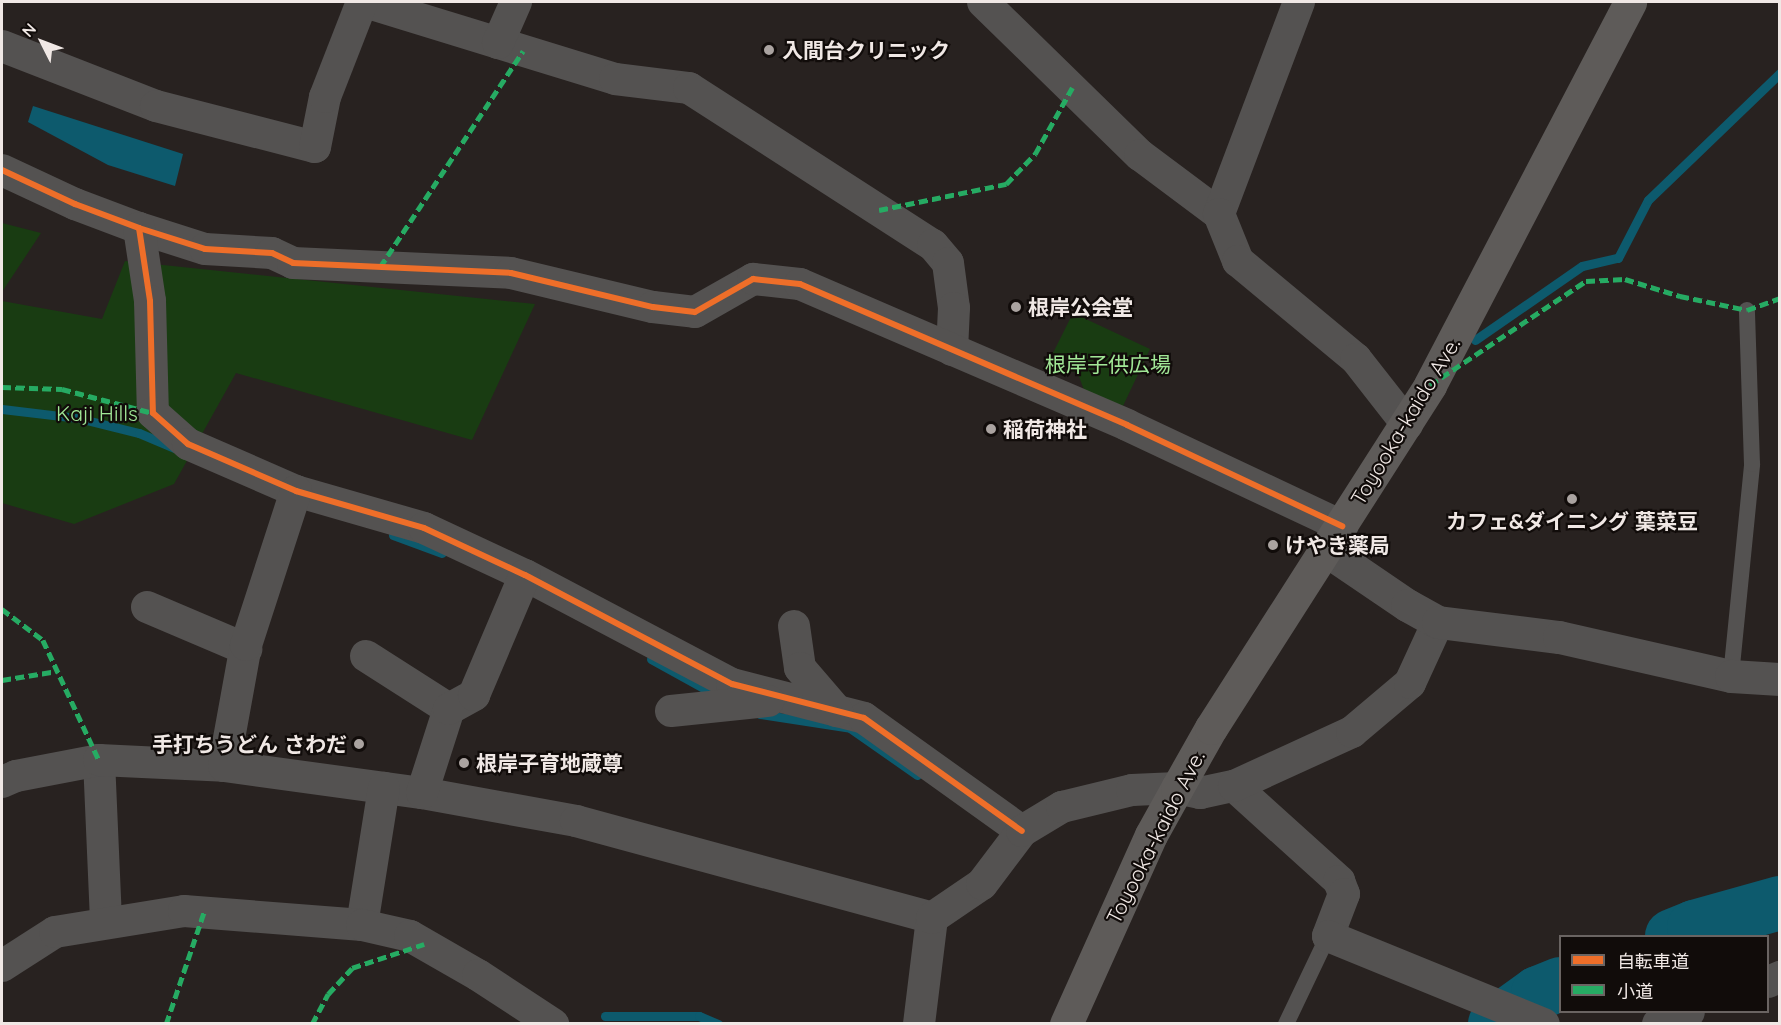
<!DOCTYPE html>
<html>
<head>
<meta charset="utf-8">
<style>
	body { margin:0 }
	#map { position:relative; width:1781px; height:1025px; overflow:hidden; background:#282220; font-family:Quicksand,"Noto Sans JP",sans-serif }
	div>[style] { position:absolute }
	.green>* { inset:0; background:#193c12 }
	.water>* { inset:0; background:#0d5a6d }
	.stream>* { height:9px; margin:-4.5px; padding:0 4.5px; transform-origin:4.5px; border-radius:4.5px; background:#0d5a6d }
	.river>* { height:54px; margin:-27px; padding:0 27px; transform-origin:27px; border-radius:27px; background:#0d5a6d }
	.service>* { height:16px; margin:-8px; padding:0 8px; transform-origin:8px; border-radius:8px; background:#545251 }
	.minor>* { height:32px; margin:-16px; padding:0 16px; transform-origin:16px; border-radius:16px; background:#545251 }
	.tertiary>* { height:33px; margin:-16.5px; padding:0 16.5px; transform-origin:16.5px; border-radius:16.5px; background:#545251 }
	.primary>* { height:33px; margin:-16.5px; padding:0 16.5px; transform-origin:16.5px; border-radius:16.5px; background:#5e5b59 }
	.quiet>* { height:4.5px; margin-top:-2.25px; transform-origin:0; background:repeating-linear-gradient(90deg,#26ab63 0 9px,transparent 0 13.5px) }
	.cycleway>* { height:6px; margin:-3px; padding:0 3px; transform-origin:3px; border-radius:3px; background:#ee6e29 }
	.dots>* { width:16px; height:16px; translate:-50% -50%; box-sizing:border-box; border:3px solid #110c0a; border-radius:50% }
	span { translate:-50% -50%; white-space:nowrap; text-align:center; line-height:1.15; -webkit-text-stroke:4.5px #110c0a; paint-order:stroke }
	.poi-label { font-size:21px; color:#f0e8e5; font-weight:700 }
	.left { translate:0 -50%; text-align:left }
	.right { translate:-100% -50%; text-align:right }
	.park-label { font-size:21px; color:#a1e796 }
	.street-label { font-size:21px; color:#f0e8e5 }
	.frame { position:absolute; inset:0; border:3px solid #f0e8e5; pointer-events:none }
	.legend { position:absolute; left:1559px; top:935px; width:210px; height:78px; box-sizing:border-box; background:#110c0a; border:2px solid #6a6462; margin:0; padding:8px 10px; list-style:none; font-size:18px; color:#f0e8e5 }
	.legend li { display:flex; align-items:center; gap:12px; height:30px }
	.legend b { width:30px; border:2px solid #6a6462 }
	.north { position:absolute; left:12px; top:12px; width:60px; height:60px; -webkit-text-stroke:4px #110c0a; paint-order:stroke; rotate:312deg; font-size:16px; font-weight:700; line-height:24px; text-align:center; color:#f0e8e5 }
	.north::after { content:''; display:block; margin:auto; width:21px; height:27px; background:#f0e8e5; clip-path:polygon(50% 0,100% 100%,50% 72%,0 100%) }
</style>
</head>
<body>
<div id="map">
	<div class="green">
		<div style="clip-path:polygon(2px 223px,41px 233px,2px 292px)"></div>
		<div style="clip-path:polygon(125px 261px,535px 304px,472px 440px,236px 373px,174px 484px,74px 524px,2px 503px,2px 301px,102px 319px)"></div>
		<div style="clip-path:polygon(1073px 313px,1150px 349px,1123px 406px,1084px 390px,1078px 374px,1049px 361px)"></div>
	</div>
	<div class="water">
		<div style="clip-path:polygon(33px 106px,183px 154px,175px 186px,108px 165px,28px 122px)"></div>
	</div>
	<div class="stream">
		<div style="left:1475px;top:340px;width:130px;rotate:-34.7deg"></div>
		<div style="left:1582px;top:266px;width:37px;rotate:-13deg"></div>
		<div style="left:1618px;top:258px;width:65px;rotate:-62.7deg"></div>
		<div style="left:1648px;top:200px;width:183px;rotate:-43.9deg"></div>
		<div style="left:2px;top:409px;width:77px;rotate:6.8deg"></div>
		<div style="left:78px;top:418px;width:63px;rotate:13.8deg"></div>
		<div style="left:139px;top:433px;width:38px;rotate:23deg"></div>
		<div style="left:393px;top:535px;width:52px;rotate:20.2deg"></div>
		<div style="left:651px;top:659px;width:77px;rotate:28.9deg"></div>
		<div style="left:760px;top:714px;width:91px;rotate:8.8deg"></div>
		<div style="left:850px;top:728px;width:82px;rotate:35deg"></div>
		<div style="left:605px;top:1016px;width:94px"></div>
		<div style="left:699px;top:1016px;width:21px;rotate:23deg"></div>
	</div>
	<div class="river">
		<div style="left:1672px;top:936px;width:24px;rotate:-22deg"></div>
		<div style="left:1694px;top:927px;width:89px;rotate:-15.6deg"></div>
		<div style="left:1495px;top:1024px;width:53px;rotate:-35.8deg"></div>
		<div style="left:1538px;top:993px;width:24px;rotate:-22deg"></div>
	</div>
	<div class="service">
		<div style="left:1731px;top:676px;width:213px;rotate:-84.3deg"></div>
		<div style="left:1752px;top:464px;width:154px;rotate:-91.9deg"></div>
		<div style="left:1286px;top:1024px;width:98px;rotate:-64.5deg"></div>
	</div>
	<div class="minor">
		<div style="left:365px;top:2px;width:262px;rotate:17.1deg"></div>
		<div style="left:615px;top:79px;width:75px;rotate:6.9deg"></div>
		<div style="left:689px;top:88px;width:290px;rotate:32.8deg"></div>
		<div style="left:933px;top:245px;width:23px;rotate:50deg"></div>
		<div style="left:948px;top:263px;width:45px;rotate:82.4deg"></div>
		<div style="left:954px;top:308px;width:42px;rotate:92.7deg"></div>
		<div style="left:983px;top:2px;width:219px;rotate:44.3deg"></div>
		<div style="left:1140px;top:155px;width:99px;rotate:36.8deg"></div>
		<div style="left:1299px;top:2px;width:227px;rotate:110.7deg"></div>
		<div style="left:1219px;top:214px;width:51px;rotate:68deg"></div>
		<div style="left:1238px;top:261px;width:153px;rotate:39.7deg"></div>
		<div style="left:1356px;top:359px;width:83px;rotate:51.9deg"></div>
		<div style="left:498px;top:43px;width:45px;rotate:-66.3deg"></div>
		<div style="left:2px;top:46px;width:165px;rotate:21.3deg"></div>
		<div style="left:156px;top:106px;width:164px;rotate:14.5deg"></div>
		<div style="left:315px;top:147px;width:51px;rotate:-78.7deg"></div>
		<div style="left:325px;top:97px;width:102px;rotate:-68.7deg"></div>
		<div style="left:2px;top:170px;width:81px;rotate:25deg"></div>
		<div style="left:75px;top:204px;width:68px;rotate:20.6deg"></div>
		<div style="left:139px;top:228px;width:69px;rotate:17.7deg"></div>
		<div style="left:205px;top:249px;width:67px;rotate:3.4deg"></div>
		<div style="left:272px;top:253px;width:23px;rotate:25deg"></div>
		<div style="left:293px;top:263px;width:218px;rotate:2.6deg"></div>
		<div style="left:511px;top:273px;width:146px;rotate:13.5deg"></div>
		<div style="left:653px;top:307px;width:42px;rotate:6.8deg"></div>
		<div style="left:695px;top:312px;width:67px;rotate:-29.6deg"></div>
		<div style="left:753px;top:279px;width:47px;rotate:6.1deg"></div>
		<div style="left:800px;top:284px;width:356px;rotate:23.3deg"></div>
		<div style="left:1127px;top:425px;width:238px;rotate:25.2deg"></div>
		<div style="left:139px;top:228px;width:74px;rotate:81.4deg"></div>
		<div style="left:150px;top:301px;width:112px;rotate:88.5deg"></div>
		<div style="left:153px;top:413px;width:47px;rotate:41.5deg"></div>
		<div style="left:188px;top:444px;width:118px;rotate:23.5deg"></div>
		<div style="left:296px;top:491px;width:133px;rotate:16.1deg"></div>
		<div style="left:424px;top:528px;width:111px;rotate:25deg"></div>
		<div style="left:525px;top:575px;width:234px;rotate:27.8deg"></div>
		<div style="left:732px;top:684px;width:136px;rotate:14.4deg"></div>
		<div style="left:864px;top:718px;width:194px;rotate:35.6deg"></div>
		<div style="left:147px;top:607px;width:108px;rotate:23deg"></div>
		<div style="left:794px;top:626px;width:42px;rotate:81.9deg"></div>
		<div style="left:800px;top:668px;width:57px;rotate:49.3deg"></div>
		<div style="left:366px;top:656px;width:98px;rotate:32.6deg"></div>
		<div style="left:671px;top:711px;width:98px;rotate:-5.9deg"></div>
		<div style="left:99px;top:760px;width:162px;rotate:87.5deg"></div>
		<div style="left:224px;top:766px;width:123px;rotate:-79.7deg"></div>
		<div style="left:246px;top:645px;width:162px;rotate:-72deg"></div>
		<div style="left:2px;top:782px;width:15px;rotate:-23deg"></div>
		<div style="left:16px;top:776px;width:85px;rotate:-10.9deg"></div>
		<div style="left:99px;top:760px;width:125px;rotate:2.7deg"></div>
		<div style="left:224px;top:766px;width:200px;rotate:7.8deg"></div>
		<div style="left:422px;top:793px;width:157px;rotate:10.3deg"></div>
		<div style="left:576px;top:821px;width:369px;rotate:15.2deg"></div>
		<div style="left:1234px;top:786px;width:142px;rotate:42.1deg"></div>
		<div style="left:1339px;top:881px;width:14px;rotate:69deg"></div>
		<div style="left:1344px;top:894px;width:45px;rotate:110.9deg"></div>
		<div style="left:1328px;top:936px;width:233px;rotate:22.2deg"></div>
		<div style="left:422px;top:793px;width:88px;rotate:-72.2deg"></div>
		<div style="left:449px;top:709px;width:29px;rotate:-29deg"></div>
		<div style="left:474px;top:695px;width:130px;rotate:-67deg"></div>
		<div style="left:362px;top:925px;width:139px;rotate:-80.9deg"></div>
		<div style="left:2px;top:966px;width:63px;rotate:-32.7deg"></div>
		<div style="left:55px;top:932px;width:131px;rotate:-9.2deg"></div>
		<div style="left:184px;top:911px;width:179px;rotate:4.5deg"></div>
		<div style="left:362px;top:925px;width:49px;rotate:12.9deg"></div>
		<div style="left:410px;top:936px;width:78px;rotate:29.8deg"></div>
		<div style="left:478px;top:975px;width:90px;rotate:33.2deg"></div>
		<div style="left:1768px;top:982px;width:13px;rotate:-23deg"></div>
		<div style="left:919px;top:1024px;width:107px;rotate:-83deg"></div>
		<div style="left:932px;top:918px;width:60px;rotate:-34.2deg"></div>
		<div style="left:982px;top:884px;width:66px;rotate:-53deg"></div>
		<div style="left:1022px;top:831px;width:47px;rotate:-31deg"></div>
		<div style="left:1062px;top:807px;width:72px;rotate:-13.7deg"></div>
		<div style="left:1132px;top:790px;width:45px;rotate:-2.5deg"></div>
		<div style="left:1177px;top:788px;width:24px;rotate:12deg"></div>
		<div style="left:1200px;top:793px;width:35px;rotate:-12deg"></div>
		<div style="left:1234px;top:786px;width:130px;rotate:-24.6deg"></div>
		<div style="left:1352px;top:732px;width:76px;rotate:-40.2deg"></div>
		<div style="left:1410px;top:683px;width:67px;rotate:-65.3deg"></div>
		<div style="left:1658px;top:1024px;width:33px;rotate:-21deg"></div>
	</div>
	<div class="tertiary">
		<div style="left:1326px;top:550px;width:98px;rotate:34.2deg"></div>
		<div style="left:1407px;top:605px;width:35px;rotate:29deg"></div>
		<div style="left:1438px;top:622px;width:122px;rotate:7.1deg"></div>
		<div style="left:1559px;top:637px;width:176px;rotate:12.8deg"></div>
		<div style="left:1731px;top:676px;width:49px;rotate:3.5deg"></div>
	</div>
	<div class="primary">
		<div style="left:1066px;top:1024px;width:207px;rotate:-65.8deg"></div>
		<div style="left:1151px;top:835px;width:54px;rotate:-61deg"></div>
		<div style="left:1177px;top:788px;width:69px;rotate:-60.5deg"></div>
		<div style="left:1211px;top:728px;width:407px;rotate:-57.4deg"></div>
		<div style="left:1430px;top:385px;width:432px;rotate:-62.4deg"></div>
	</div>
	<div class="quiet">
		<div style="left:879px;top:210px;width:130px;rotate:-11.6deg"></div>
		<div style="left:1006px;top:184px;width:42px;rotate:-46deg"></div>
		<div style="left:1035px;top:154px;width:76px;rotate:-60.7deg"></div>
		<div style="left:380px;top:267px;width:259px;rotate:-56.5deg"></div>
		<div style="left:1430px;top:385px;width:187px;rotate:-33.7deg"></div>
		<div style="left:1586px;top:281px;width:39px;rotate:-3deg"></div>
		<div style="left:1625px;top:279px;width:58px;rotate:17.2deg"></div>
		<div style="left:1680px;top:296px;width:68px;rotate:11.8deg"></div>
		<div style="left:1747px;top:310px;width:35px;rotate:-20deg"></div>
		<div style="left:2px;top:387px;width:60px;rotate:1.9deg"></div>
		<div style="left:62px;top:389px;width:94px;rotate:14.8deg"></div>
		<div style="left:2px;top:609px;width:51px;rotate:37.1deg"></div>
		<div style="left:43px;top:640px;width:132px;rotate:65deg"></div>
		<div style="left:2px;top:680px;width:56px;rotate:-9.3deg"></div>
		<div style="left:166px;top:1024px;width:118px;rotate:-71.3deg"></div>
		<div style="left:312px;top:1024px;width:34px;rotate:-62deg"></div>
		<div style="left:328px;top:994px;width:35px;rotate:-47deg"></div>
		<div style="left:352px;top:968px;width:76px;rotate:-18.4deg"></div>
	</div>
	<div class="cycleway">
		<div style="left:2px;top:170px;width:81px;rotate:25deg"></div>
		<div style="left:75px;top:204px;width:68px;rotate:20.6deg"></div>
		<div style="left:139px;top:228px;width:69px;rotate:17.7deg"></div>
		<div style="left:205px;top:249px;width:67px;rotate:3.4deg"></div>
		<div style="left:272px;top:253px;width:23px;rotate:25deg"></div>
		<div style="left:293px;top:263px;width:218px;rotate:2.6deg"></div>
		<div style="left:511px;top:273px;width:146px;rotate:13.5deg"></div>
		<div style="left:653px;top:307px;width:42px;rotate:6.8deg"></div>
		<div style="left:695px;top:312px;width:67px;rotate:-29.6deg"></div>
		<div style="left:753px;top:279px;width:47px;rotate:6.1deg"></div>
		<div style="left:800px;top:284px;width:356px;rotate:23.3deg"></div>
		<div style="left:1127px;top:425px;width:238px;rotate:25.2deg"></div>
		<div style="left:139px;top:228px;width:74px;rotate:81.4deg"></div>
		<div style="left:150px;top:301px;width:112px;rotate:88.5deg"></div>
		<div style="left:153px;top:413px;width:47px;rotate:41.5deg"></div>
		<div style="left:188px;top:444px;width:118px;rotate:23.5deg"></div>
		<div style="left:296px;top:491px;width:133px;rotate:16.1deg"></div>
		<div style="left:424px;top:528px;width:111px;rotate:25deg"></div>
		<div style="left:525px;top:575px;width:234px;rotate:27.8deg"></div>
		<div style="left:732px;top:684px;width:136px;rotate:14.4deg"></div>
		<div style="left:864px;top:718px;width:194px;rotate:35.6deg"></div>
	</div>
	<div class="dots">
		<div style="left:769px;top:50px;background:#aaa3a0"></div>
		<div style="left:1016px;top:307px;background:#aaa3a0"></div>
		<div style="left:991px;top:429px;background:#aaa3a0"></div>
		<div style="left:1572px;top:499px;background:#aaa3a0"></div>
		<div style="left:1273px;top:545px;background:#aaa3a0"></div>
		<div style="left:359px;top:744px;background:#aaa3a0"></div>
		<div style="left:464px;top:763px;background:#aaa3a0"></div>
	</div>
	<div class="poi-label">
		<span class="left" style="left:782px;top:50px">入間台クリニック</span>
		<span class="left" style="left:1028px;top:307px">根岸公会堂</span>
		<span class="left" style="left:1003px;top:429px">稲荷神社</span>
		<span style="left:1572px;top:521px">カフェ&amp;ダイニング 葉菜豆</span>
		<span class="left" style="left:1285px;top:545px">けやき薬局</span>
		<span class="right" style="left:347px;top:744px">手打ちうどん さわだ</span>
		<span class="left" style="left:476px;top:763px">根岸子育地蔵尊</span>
	</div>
	<div class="park-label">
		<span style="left:1108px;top:364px">根岸子供広場</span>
		<span style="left:97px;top:413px">Kaji Hills</span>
	</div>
	<div class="street-label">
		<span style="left:1405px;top:421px;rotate:-59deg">Toyooka-kaido Ave.</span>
		<span style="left:1155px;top:837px;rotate:-63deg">Toyooka-kaido Ave.</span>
	</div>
	<div class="frame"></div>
	<ul class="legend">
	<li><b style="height:8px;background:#ee6e29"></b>自転車道</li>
	<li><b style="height:8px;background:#26ab63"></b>小道</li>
	</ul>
	<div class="north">N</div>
</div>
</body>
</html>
